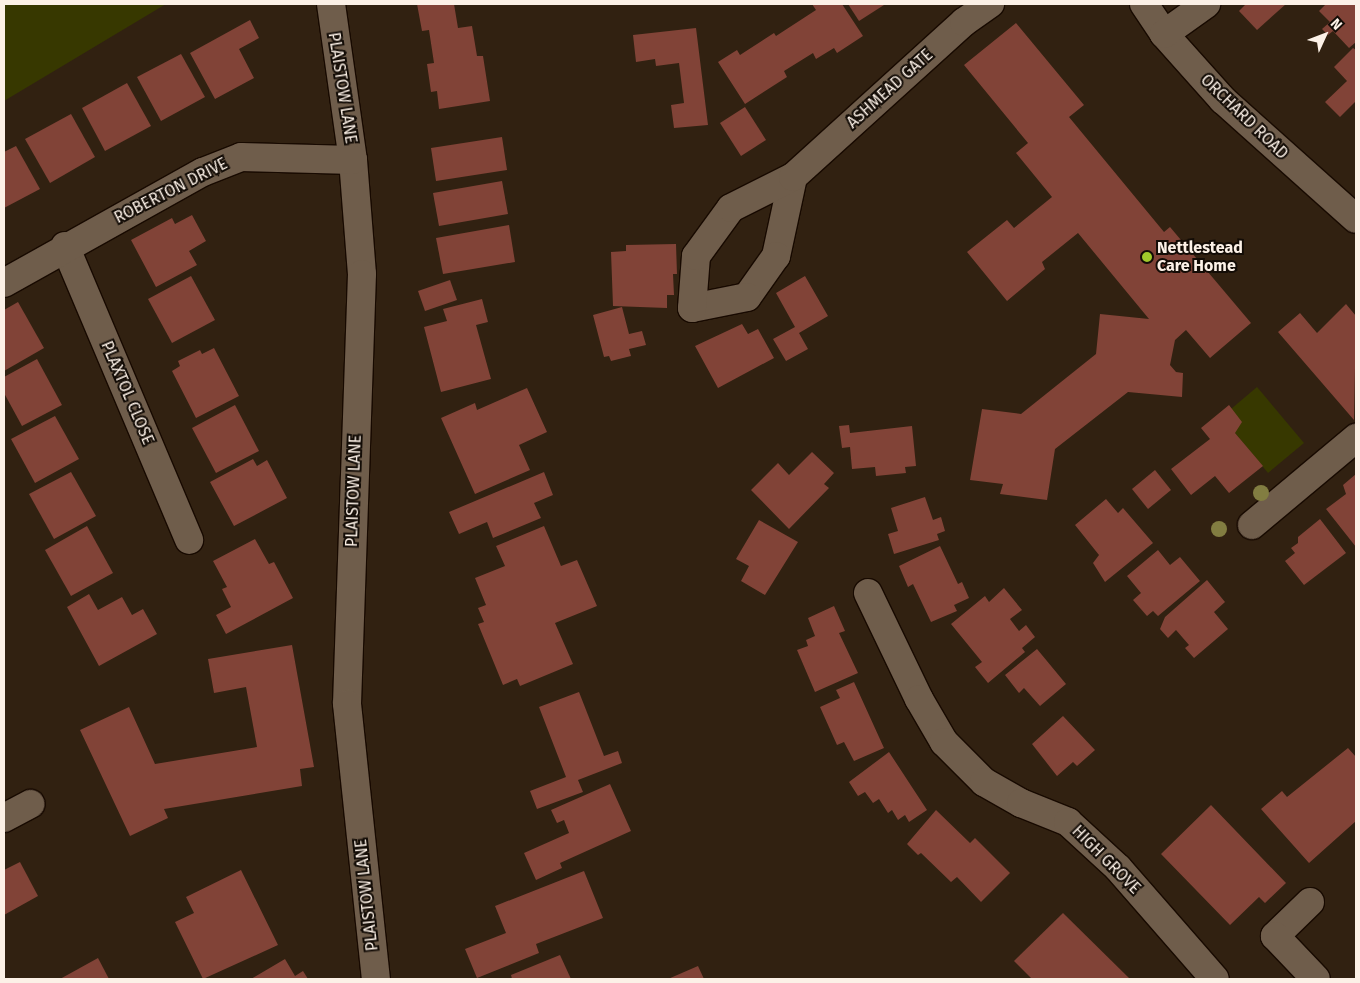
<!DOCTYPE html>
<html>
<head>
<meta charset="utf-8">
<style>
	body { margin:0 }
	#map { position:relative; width:1360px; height:983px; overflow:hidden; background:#312111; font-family:"Fira Sans",sans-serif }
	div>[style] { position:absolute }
	.green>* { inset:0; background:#373800 }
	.building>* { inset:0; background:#814337 }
	.roads { filter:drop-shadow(1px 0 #180a00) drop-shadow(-1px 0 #180a00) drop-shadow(0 1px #180a00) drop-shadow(0 -1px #180a00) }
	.minor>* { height:28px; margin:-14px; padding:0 14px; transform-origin:14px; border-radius:14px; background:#6f5d4b }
	.trees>* { width:16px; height:16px; margin:-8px; border-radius:50%; background:#827d41 }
	.dots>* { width:14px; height:14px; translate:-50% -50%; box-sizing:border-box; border:2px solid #130c06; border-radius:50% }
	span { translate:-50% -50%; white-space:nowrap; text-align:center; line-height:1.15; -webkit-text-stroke:4px #130c06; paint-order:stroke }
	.street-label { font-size:16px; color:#fcf1e7 }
	.poi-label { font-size:16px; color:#fcf1e7; font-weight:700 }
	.left { translate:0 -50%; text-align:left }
	.frame { position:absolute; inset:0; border:5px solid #fcf1e7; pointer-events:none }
	.north { position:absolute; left:1300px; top:10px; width:50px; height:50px; -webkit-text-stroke:4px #130c06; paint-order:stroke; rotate:47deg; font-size:14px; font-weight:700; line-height:20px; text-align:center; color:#fcf1e7 }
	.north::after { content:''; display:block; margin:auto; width:18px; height:22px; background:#fcf1e7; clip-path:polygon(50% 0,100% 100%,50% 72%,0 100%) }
</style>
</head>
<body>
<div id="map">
	<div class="green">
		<div style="clip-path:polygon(4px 4px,166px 4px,4px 101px)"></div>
		<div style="clip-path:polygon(1257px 387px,1304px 443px,1268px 473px,1235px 433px,1231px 409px)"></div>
	</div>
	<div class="building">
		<div style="clip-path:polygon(417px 4px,454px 4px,458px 28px,472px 26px,477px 56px,483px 56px,490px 101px,439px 109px,437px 91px,431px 92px,427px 64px,434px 63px,429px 30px,422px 31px)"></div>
		<div style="clip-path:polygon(812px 4px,842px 4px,863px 36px,837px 53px,834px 48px,816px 59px,813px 53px,784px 71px,787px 77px,745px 104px,718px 62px,737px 50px,740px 55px,774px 33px,776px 36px,816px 10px)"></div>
		<div style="clip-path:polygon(848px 4px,883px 4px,884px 5px,859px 21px)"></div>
		<div style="clip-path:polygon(1246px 4px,1286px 4px,1257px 30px,1239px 11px)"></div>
		<div style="clip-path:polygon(1326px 4px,1356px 4px,1356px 42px,1349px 48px,1333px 31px,1328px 35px,1322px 29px,1330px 22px,1319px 11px)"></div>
		<div style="clip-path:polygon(250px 20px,259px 38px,239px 49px,254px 78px,215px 99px,190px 53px)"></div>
		<div style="clip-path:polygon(1016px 23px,1084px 105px,1069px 117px,1164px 232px,1170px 227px,1251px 323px,1210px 358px,1186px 330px,1175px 340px,1170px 365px,1176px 372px,1183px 373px,1182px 397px,1128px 392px,1055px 449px,1047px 500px,1000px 494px,1003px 484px,970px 480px,982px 409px,1021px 414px,1096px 354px,1100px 314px,1149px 319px,1078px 233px,1042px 262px,1045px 269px,1007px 301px,967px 252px,1007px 220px,1014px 228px,1052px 197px,1016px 153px,1028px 143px,964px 65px)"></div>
		<div style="clip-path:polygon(696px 28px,708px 125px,674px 128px,671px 105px,684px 103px,679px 63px,656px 66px,655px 59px,636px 62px,633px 35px)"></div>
		<div style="clip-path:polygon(1353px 48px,1356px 50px,1356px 101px,1340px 117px,1325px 102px,1347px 81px,1334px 67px)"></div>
		<div style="clip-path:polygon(181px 54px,205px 97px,161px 121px,137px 77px)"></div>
		<div style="clip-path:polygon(127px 83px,151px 126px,105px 151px,82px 108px)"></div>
		<div style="clip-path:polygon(745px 107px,766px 140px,741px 156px,720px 123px)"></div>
		<div style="clip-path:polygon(71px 114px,95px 157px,50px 183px,25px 139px)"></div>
		<div style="clip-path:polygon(502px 137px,507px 170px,436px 181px,431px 148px)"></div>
		<div style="clip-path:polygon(16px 146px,40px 189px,4px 208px,4px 152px)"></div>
		<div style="clip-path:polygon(502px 181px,508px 214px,439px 226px,433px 193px)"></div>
		<div style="clip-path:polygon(192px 215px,206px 241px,189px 251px,197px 265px,156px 287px,131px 240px,172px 218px,175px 224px)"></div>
		<div style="clip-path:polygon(509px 225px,515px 262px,443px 274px,436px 238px)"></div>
		<div style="clip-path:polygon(676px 244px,677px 274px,673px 274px,674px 295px,667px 295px,667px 308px,613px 306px,611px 252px,626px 251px,626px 245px)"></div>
		<div style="clip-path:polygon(191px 276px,215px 320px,172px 343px,148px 299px)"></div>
		<div style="clip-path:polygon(805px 276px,828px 316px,799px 333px,808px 349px,786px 361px,773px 339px,795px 327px,776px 293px)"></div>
		<div style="clip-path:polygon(450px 280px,457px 300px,425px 311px,418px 291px)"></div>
		<div style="clip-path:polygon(482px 299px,488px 322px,476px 325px,491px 379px,441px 392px,424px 327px,447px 321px,443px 309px)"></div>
		<div style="clip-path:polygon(18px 302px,44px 348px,4px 371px,4px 310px)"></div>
		<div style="clip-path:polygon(1346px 304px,1356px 316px,1354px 420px,1278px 332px,1300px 313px,1317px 333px)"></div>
		<div style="clip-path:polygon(622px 307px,629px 334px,642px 331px,646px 345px,629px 349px,631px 356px,611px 361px,609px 356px,604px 357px,593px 315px)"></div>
		<div style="clip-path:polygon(742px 324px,748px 334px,758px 329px,774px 358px,718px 388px,695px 346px)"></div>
		<div style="clip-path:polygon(214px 348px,239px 396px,196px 418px,172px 371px,180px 366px,178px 361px,200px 350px,202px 354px)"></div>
		<div style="clip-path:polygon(37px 359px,62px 405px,22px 426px,4px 393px,4px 377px)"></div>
		<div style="clip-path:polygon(527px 388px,547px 432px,519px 445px,530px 470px,475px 494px,441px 418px,475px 403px,477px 410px)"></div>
		<div style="clip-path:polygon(235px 405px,259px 451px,216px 473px,192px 428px)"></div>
		<div style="clip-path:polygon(1229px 405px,1242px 422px,1235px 433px,1263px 466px,1229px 493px,1215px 476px,1191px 495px,1171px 469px,1210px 439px,1201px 428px)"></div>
		<div style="clip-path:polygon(55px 416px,79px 459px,35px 483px,11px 439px)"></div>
		<div style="clip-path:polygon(849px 425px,850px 433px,912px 426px,916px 466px,905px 467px,906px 473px,876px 476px,875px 467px,852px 469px,850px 447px,842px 448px,839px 426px)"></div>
		<div style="clip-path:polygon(812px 452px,834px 473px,824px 484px,829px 488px,789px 529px,751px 490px,778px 463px,789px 475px)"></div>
		<div style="clip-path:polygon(253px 459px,257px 466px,267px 460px,287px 498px,234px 526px,210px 482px)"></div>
		<div style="clip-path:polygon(1155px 470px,1171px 490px,1148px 509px,1132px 489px)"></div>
		<div style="clip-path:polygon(71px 472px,96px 516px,54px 539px,29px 494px)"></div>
		<div style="clip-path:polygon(544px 472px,553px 495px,534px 503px,541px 518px,493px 538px,487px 522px,459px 534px,449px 512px)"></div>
		<div style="clip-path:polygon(1356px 474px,1356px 547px,1326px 509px,1346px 494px,1343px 485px)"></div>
		<div style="clip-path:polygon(925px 497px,933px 520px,941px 517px,945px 531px,937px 534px,939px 540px,894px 554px,888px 534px,898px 531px,891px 508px)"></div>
		<div style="clip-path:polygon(1106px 499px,1118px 513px,1123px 508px,1153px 543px,1105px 582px,1093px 563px,1099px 555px,1075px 525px)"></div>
		<div style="clip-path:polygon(1320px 519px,1346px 553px,1304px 585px,1285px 561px,1295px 553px,1291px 548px,1298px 543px,1298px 537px)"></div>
		<div style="clip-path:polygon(759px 520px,798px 542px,765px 595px,741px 581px,749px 566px,736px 559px)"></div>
		<div style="clip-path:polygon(87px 526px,113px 573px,71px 596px,45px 550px)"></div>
		<div style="clip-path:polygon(544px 526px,561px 566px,577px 560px,597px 606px,555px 623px,573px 664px,520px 686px,517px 679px,503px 685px,478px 624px,484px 622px,478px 608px,486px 605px,475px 578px,505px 566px,496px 546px)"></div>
		<div style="clip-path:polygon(255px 539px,269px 564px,274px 562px,293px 598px,226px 634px,216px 615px,231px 607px,222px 589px,227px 587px,213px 561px)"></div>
		<div style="clip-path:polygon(940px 546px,958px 584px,962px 582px,969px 598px,954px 605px,957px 611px,931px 622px,913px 584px,908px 587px,899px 566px)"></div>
		<div style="clip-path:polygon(1158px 550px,1170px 565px,1180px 557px,1200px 581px,1158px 616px,1153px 611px,1147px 616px,1133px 600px,1141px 593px,1127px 576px)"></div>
		<div style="clip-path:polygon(1207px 580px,1225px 602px,1214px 612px,1228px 629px,1194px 658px,1185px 648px,1189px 645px,1176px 630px,1168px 638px,1160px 629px,1165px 617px)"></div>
		<div style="clip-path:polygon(1004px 588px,1022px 610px,1010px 619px,1019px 631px,1026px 625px,1035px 637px,1022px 648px,1025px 652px,988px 683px,975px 667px,982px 662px,951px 624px,985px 596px,989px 602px)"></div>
		<div style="clip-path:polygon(89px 594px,98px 610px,122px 597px,132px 615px,143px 609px,157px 634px,99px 666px,67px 607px)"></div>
		<div style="clip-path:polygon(834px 606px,845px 631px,839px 633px,858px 673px,815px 692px,797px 650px,808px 646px,806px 640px,815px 636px,808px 618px)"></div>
		<div style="clip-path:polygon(292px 645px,314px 767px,300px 769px,302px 786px,164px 809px,168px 818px,130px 836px,80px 730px,129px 707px,155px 764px,257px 747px,246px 687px,214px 693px,208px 659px)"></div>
		<div style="clip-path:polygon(1037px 649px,1066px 684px,1040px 706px,1024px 688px,1019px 693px,1005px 675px)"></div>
		<div style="clip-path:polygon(854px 682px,884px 748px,854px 761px,844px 742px,837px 745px,820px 707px,840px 698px,836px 690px)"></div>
		<div style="clip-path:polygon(579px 692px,604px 756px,618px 751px,622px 763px,578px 780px,583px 792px,537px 809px,530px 791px,566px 777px,539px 707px)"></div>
		<div style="clip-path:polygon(1063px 716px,1095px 750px,1077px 766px,1073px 762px,1057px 776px,1032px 744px)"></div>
		<div style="clip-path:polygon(1348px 748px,1356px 757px,1356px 821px,1309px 863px,1261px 809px,1282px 791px,1287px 797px)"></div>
		<div style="clip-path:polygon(889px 752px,927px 810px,909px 822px,905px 815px,898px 820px,892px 810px,888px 813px,879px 799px,873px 803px,865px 792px,858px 796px,849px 782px)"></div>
		<div style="clip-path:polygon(610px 784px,631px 831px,560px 863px,562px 868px,536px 880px,524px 853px,569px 833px,564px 820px,557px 823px,551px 810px)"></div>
		<div style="clip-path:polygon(1211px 805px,1286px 883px,1265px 903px,1259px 897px,1230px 925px,1161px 854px)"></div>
		<div style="clip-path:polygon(936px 810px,970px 843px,975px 838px,1010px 873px,981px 902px,957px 877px,951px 882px,921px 853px,918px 855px,907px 844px)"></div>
		<div style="clip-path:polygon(20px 862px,38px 896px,4px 915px,4px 870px)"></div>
		<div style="clip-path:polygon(241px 870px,278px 945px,203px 979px,175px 922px,194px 913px,186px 897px)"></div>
		<div style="clip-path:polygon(584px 871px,603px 918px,536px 944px,539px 953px,477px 978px,465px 949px,506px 933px,495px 906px)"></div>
		<div style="clip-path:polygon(1063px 913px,1130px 979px,1032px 979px,1014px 961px)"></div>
		<div style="clip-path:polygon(560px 955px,571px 979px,512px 979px,511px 975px)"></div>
		<div style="clip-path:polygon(98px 958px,109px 979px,60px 979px)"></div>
		<div style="clip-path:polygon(285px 959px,295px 976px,303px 971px,308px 979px,251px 979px)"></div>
		<div style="clip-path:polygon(698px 966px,704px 979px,668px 979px)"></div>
	</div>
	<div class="roads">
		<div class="minor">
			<div style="left:331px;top:4px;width:158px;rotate:82deg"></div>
			<div style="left:353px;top:160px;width:114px;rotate:85.5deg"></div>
			<div style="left:362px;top:274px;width:430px;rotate:92deg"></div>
			<div style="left:347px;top:704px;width:277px;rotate:84deg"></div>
			<div style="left:1144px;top:4px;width:36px;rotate:56deg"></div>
			<div style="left:1164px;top:34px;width:89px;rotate:48.2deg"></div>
			<div style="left:1223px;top:100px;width:178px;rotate:41.8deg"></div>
			<div style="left:1164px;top:34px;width:52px;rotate:-35.5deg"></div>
			<div style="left:793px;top:177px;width:81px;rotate:102.1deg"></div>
			<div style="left:776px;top:256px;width:50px;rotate:125.3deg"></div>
			<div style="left:747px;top:297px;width:56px;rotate:168.7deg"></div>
			<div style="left:692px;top:308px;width:52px;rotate:-85.6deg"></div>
			<div style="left:696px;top:256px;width:59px;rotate:-53.9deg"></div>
			<div style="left:731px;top:208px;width:69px;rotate:-26.6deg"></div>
			<div style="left:793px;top:177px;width:231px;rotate:-42.2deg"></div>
			<div style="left:964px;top:22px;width:32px;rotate:-35deg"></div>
			<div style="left:65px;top:246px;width:319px;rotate:67.1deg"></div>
			<div style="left:4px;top:283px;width:228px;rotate:-29.2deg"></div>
			<div style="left:203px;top:172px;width:41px;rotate:-21.5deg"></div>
			<div style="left:241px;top:157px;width:112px;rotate:1.5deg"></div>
			<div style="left:1252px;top:525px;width:136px;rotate:-39.9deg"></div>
			<div style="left:868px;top:593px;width:118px;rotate:64.3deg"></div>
			<div style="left:919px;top:699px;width:50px;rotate:59.8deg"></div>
			<div style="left:944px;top:742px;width:57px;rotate:45deg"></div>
			<div style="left:984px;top:782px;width:43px;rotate:29.6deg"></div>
			<div style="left:1021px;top:803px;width:51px;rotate:22deg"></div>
			<div style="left:1068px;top:822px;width:68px;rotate:42.6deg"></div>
			<div style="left:1118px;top:868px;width:147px;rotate:48.9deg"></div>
			<div style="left:4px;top:818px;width:30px;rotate:-28deg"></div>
			<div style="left:1310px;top:902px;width:49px;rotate:135.8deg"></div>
			<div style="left:1275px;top:936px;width:59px;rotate:46.4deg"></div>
		</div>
	</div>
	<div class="trees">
		<div style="left:1261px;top:493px"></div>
		<div style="left:1219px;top:529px"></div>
	</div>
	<div class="dots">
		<div style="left:1147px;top:257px;background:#a0c92b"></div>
	</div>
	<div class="street-label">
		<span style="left:342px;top:88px;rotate:81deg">PLAISTOW LANE</span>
		<span style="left:890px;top:89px;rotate:-42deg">ASHMEAD GATE</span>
		<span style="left:1244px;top:117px;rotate:44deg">ORCHARD ROAD</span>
		<span style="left:171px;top:191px;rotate:-27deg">ROBERTON DRIVE</span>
		<span style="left:127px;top:393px;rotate:67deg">PLAXTOL CLOSE</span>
		<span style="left:354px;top:491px;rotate:-88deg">PLAISTOW LANE</span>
		<span style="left:1106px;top:860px;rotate:45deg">HIGH GROVE</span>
		<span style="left:367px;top:895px;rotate:-96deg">PLAISTOW LANE</span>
	</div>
	<div class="poi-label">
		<span class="left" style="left:1157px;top:257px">Nettlestead<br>Care Home</span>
	</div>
	<div class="frame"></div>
	<div class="north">N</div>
</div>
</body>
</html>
